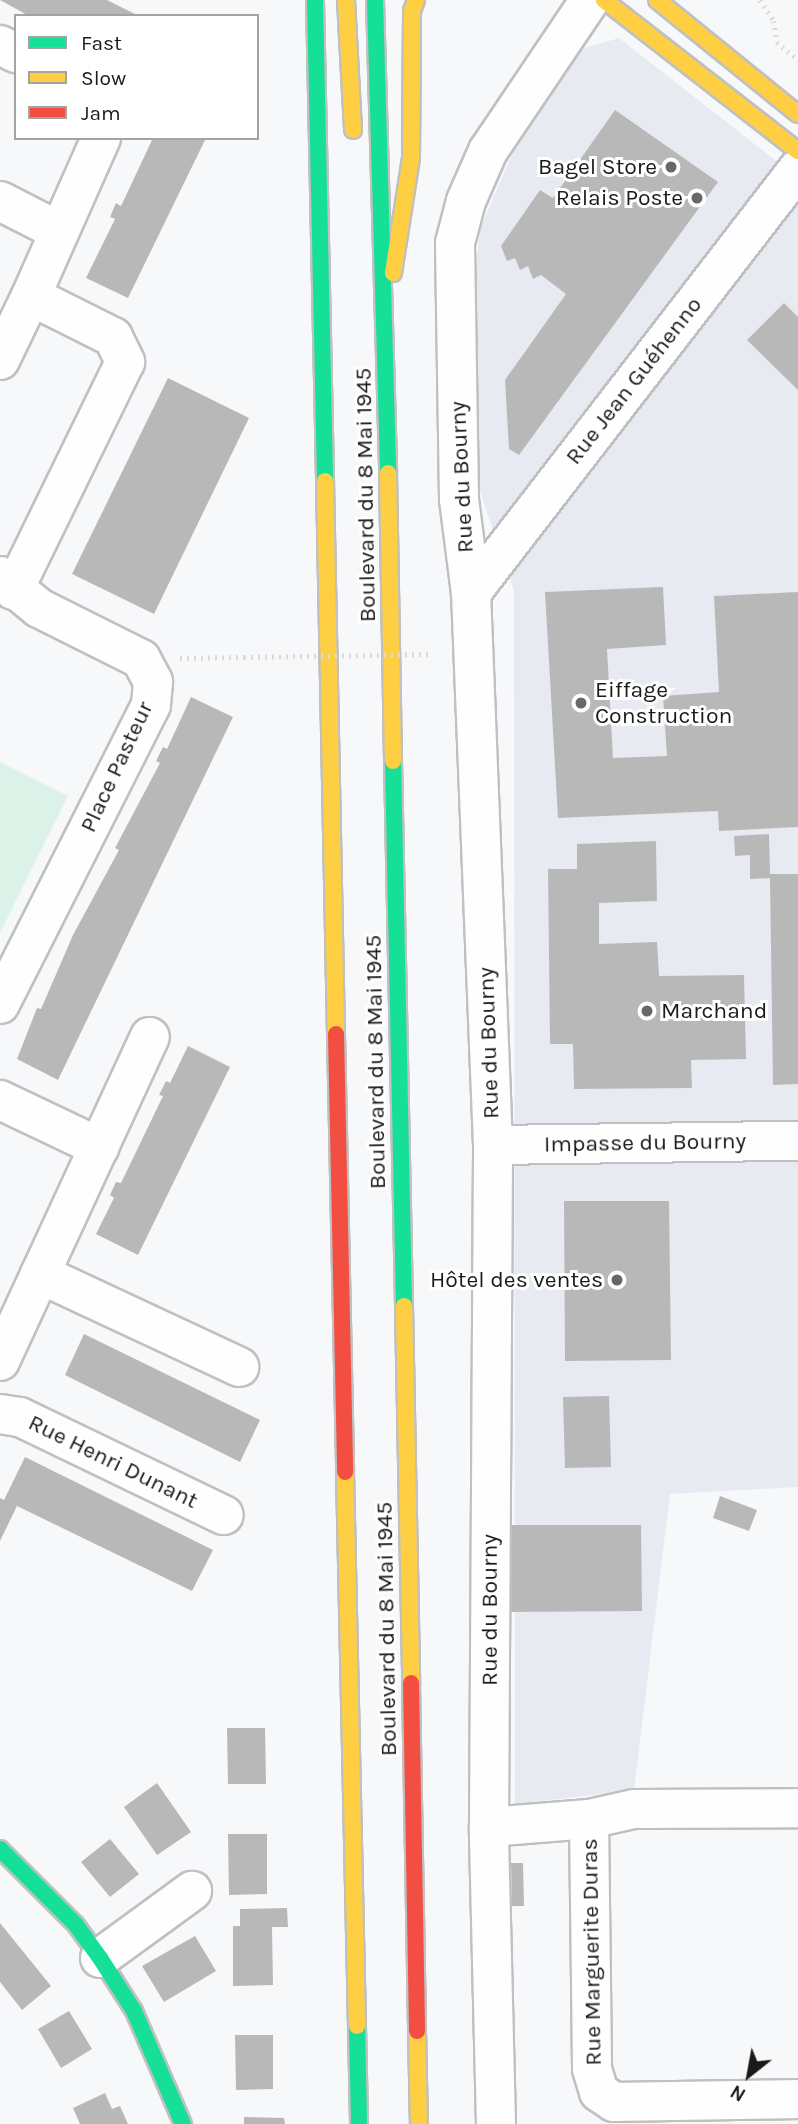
<!DOCTYPE html>
<html>
<head>
<meta charset="utf-8">
<style>
	body { margin:0 }
	#map { position:relative; width:798px; height:2124px; overflow:hidden; background:#f7f8fa; font-family:Karla,sans-serif }
	div>[style] { position:absolute }
	.built>* { inset:0; background:#e8eaf2 }
	.green>* { inset:0; background:#dcf1e7 }
	.building>* { inset:0; background:#b9b8b9 }
	.path>* { height:4.5px; margin-top:-2.25px; transform-origin:0; background:repeating-linear-gradient(90deg,#dadadb 0 2px,transparent 0 7px) }
	.roads { filter:drop-shadow(2px 0 #c0c0c2) drop-shadow(-2px 0 #c0c0c2) drop-shadow(0 2px #c0c0c2) drop-shadow(0 -2px #c0c0c2) }
	.street>* { height:38px; margin:-19px; padding:0 19px; transform-origin:19px; border-radius:19px; background:#fefefe }
	.fast>* { height:16px; margin:-8px; padding:0 8px; transform-origin:8px; border-radius:8px; background:#16e098 }
	.slow>* { height:16px; margin:-8px; padding:0 8px; transform-origin:8px; border-radius:8px; background:#ffcf43 }
	.jam>* { height:16px; margin:-8px; padding:0 8px; transform-origin:8px; border-radius:8px; background:#f24e42 }
	.path-bridge>* { height:4.5px; margin-top:-2.25px; transform-origin:0; background:repeating-linear-gradient(90deg,#dadadb 0 2px,transparent 0 7px) }
	.dots>* { width:19px; height:19px; translate:-50% -50%; box-sizing:border-box; border:4px solid #fff; border-radius:50% }
	span { translate:-50% -50%; white-space:nowrap; text-align:center; line-height:1.15; -webkit-text-stroke:6px #fff; paint-order:stroke }
	.poi-label { font-size:23px; color:#1a1a1b }
	.right { translate:-100% -50%; text-align:right }
	.left { translate:0 -50%; text-align:left }
	.street-label { font-size:23px; color:#1a1a1b }
	.legend { position:absolute; left:14px; top:14px; width:245px; height:126px; box-sizing:border-box; background:#fff; border:2px solid #a3a3a4; margin:0; padding:9px 12px; list-style:none; font-size:21px; color:#1a1a1b }
	.legend li { display:flex; align-items:center; gap:14px; height:35px }
	.legend b { width:35px; border:2px solid #a3a3a4 }
	.north { position:absolute; left:714px; top:2040px; width:70px; height:70px; -webkit-text-stroke:5px #fff; paint-order:stroke; rotate:211deg; font-size:19px; font-weight:700; line-height:28px; text-align:center; color:#1a1a1b }
	.north::after { content:''; display:block; margin:auto; width:24px; height:32px; background:#1a1a1b; clip-path:polygon(50% 0,100% 100%,50% 72%,0 100%) }
</style>
</head>
<body>
<div id="map">
	<div class="built">
		<div style="clip-path:polygon(619px 38px,798px 178px,798px 1487px,670px 1494px,634px 1790px,515px 1804px,514px 591px,475px 477px,474px 288px,480px 229px,520px 136px,584px 48px)"></div>
	</div>
	<div class="green">
		<div style="clip-path:polygon(0 762px,68px 796px,0 933px)"></div>
	</div>
	<div class="building">
		<div style="clip-path:polygon(0 0,107px 0,135px 14px,29px 16px)"></div>
		<div style="clip-path:polygon(615px 110px,718px 182px,519px 455px,509px 449px,505px 380px,566px 294px,541px 275px,533px 279px,528px 266px,520px 270px,515px 258px,507px 261px,501px 246px,540px 190px,553px 198px)"></div>
		<div style="clip-path:polygon(153px 138px,206px 138px,128px 298px,86px 278px,115px 219px,110px 217px,116px 203px,121px 206px)"></div>
		<div style="clip-path:polygon(784px 303px,798px 317px,798px 390px,747px 340px)"></div>
		<div style="clip-path:polygon(168px 378px,249px 418px,154px 614px,72px 574px)"></div>
		<div style="clip-path:polygon(663px 587px,666px 645px,607px 649px,613px 758px,667px 756px,663px 696px,719px 692px,714px 596px,798px 592px,798px 827px,719px 831px,718px 811px,558px 818px,545px 592px)"></div>
		<div style="clip-path:polygon(191px 697px,233px 717px,58px 1080px,17px 1059px,37px 1008px,41px 1009px,73px 935px,119px 850px,115px 848px,160px 763px,156px 761px,163px 747px,167px 749px)"></div>
		<div style="clip-path:polygon(769px 834px,770px 874px,798px 874px,798px 1084px,773px 1085px,770px 878px,750px 879px,750px 855px,735px 856px,734px 836px)"></div>
		<div style="clip-path:polygon(656px 841px,657px 901px,599px 903px,599px 944px,657px 942px,659px 976px,744px 975px,746px 1059px,691px 1060px,692px 1088px,574px 1089px,573px 1044px,550px 1044px,548px 869px,577px 869px,577px 844px)"></div>
		<div style="clip-path:polygon(188px 1046px,230px 1067px,138px 1255px,96px 1234px,114px 1198px,110px 1195px,116px 1182px,121px 1183px,163px 1096px,159px 1095px,166px 1081px,170px 1083px)"></div>
		<div style="clip-path:polygon(564px 1201px,669px 1201px,671px 1360px,565px 1361px)"></div>
		<div style="clip-path:polygon(84px 1334px,260px 1420px,240px 1462px,65px 1375px)"></div>
		<div style="clip-path:polygon(609px 1396px,611px 1467px,565px 1468px,563px 1397px)"></div>
		<div style="clip-path:polygon(25px 1457px,213px 1550px,192px 1591px,17px 1506px,0 1541px,0 1498px,4px 1500px)"></div>
		<div style="clip-path:polygon(720px 1496px,757px 1510px,749px 1531px,713px 1518px)"></div>
		<div style="clip-path:polygon(508px 1525px,641px 1525px,642px 1611px,509px 1612px)"></div>
		<div style="clip-path:polygon(227px 1728px,265px 1728px,266px 1784px,228px 1784px)"></div>
		<div style="clip-path:polygon(157px 1783px,191px 1832px,157px 1855px,124px 1807px)"></div>
		<div style="clip-path:polygon(228px 1834px,267px 1834px,267px 1894px,229px 1895px)"></div>
		<div style="clip-path:polygon(110px 1839px,139px 1874px,110px 1897px,81px 1862px)"></div>
		<div style="clip-path:polygon(511px 1863px,523px 1863px,524px 1906px,512px 1906px)"></div>
		<div style="clip-path:polygon(287px 1908px,288px 1927px,272px 1927px,273px 1985px,233px 1986px,233px 1926px,240px 1926px,240px 1909px)"></div>
		<div style="clip-path:polygon(0 1923px,51px 1986px,22px 2010px,0 1982px)"></div>
		<div style="clip-path:polygon(195px 1936px,216px 1971px,164px 2002px,142px 1966px)"></div>
		<div style="clip-path:polygon(69px 2011px,92px 2049px,61px 2068px,38px 2029px)"></div>
		<div style="clip-path:polygon(235px 2035px,273px 2035px,273px 2089px,236px 2090px)"></div>
		<div style="clip-path:polygon(105px 2093px,112px 2109px,120px 2106px,128px 2124px,80px 2124px,73px 2108px)"></div>
		<div style="clip-path:polygon(244px 2117px,284px 2118px,285px 2124px,244px 2124px)"></div>
	</div>
	<div class="path">
		<div style="left:760px;top:0;width:25px;rotate:56deg"></div>
		<div style="left:774px;top:21px;width:21px;rotate:82deg"></div>
		<div style="left:777px;top:42px;width:28px;rotate:41deg"></div>
		<div style="left:180px;top:658px;width:64px;rotate:-0.9deg"></div>
	</div>
	<div class="roads">
		<div class="street">
			<div style="left:0;top:45px;width:18px;rotate:27deg"></div>
			<div style="left:0;top:201px;width:64px;rotate:27deg"></div>
			<div style="left:31px;top:296px;width:173px;rotate:-66.1deg"></div>
			<div style="left:0;top:360px;width:71px;rotate:-64.2deg"></div>
			<div style="left:31px;top:296px;width:92px;rotate:26.6deg"></div>
			<div style="left:113px;top:337px;width:28px;rotate:64deg"></div>
			<div style="left:125px;top:362px;width:254px;rotate:116deg"></div>
			<div style="left:0;top:576px;width:50px;rotate:39.4deg"></div>
			<div style="left:39px;top:608px;width:114px;rotate:26.6deg"></div>
			<div style="left:141px;top:659px;width:26px;rotate:62deg"></div>
			<div style="left:153px;top:682px;width:23px;rotate:95deg"></div>
			<div style="left:151px;top:705px;width:335px;rotate:116.8deg"></div>
			<div style="left:471px;top:593px;width:535px;rotate:-52.36deg"></div>
			<div style="left:0;top:1100px;width:110px;rotate:25.4deg"></div>
			<div style="left:493px;top:1145px;width:305px;rotate:-0.8deg"></div>
			<div style="left:40px;top:1274px;width:220px;rotate:25deg"></div>
			<div style="left:0;top:1361px;width:357px;rotate:-65.2deg"></div>
			<div style="left:0;top:1414px;width:20px;rotate:9deg"></div>
			<div style="left:20px;top:1417px;width:226px;rotate:25.7deg"></div>
			<div style="left:589px;top:1819px;width:250px;rotate:89.3deg"></div>
			<div style="left:592px;top:2069px;width:24px;rotate:73deg"></div>
			<div style="left:599px;top:2092px;width:18px;rotate:34deg"></div>
			<div style="left:614px;top:2102px;width:184px;rotate:-0.9deg"></div>
			<div style="left:489px;top:1827px;width:100px;rotate:-4.6deg"></div>
			<div style="left:589px;top:1819px;width:46px;rotate:-12.5deg"></div>
			<div style="left:634px;top:1809px;width:164px;rotate:-0.3deg"></div>
			<div style="left:100px;top:1958px;width:114px;rotate:-36.1deg"></div>
			<div style="left:496px;top:2124px;width:297px;rotate:-91.4deg"></div>
			<div style="left:489px;top:1827px;width:682px;rotate:-89.66deg"></div>
			<div style="left:493px;top:1145px;width:552px;rotate:-92.28deg"></div>
			<div style="left:471px;top:593px;width:95px;rotate:-97.3deg"></div>
			<div style="left:459px;top:499px;width:256px;rotate:-90.9deg"></div>
			<div style="left:455px;top:243px;width:43px;rotate:-75.3deg"></div>
			<div style="left:466px;top:201px;width:55px;rotate:-66.3deg"></div>
			<div style="left:488px;top:151px;width:182px;rotate:-56deg"></div>
		</div>
		<div class="fast">
			<div style="left:315px;top:0;width:481px;rotate:88.8deg"></div>
			<div style="left:375px;top:0;width:473px;rotate:88.4deg"></div>
			<div style="left:393px;top:761px;width:545px;rotate:88.84deg"></div>
			<div style="left:0;top:1849px;width:107px;rotate:45deg"></div>
			<div style="left:76px;top:1925px;width:41px;rotate:54deg"></div>
			<div style="left:100px;top:1958px;width:63px;rotate:57.3deg"></div>
			<div style="left:134px;top:2011px;width:123px;rotate:66.6deg"></div>
			<div style="left:357px;top:2026px;width:98px;rotate:88.8deg"></div>
		</div>
		<div class="slow">
			<div style="left:346px;top:0;width:130px;rotate:86.9deg"></div>
			<div style="left:604px;top:0;width:246px;rotate:37.9deg"></div>
			<div style="left:657px;top:0;width:181px;rotate:39deg"></div>
			<div style="left:393px;top:273px;width:116px;rotate:-81.1deg"></div>
			<div style="left:411px;top:158px;width:147px;rotate:-89.6deg"></div>
			<div style="left:412px;top:11px;width:12px;rotate:-70deg"></div>
			<div style="left:388px;top:473px;width:288px;rotate:89deg"></div>
			<div style="left:325px;top:481px;width:553px;rotate:88.86deg"></div>
			<div style="left:404px;top:1306px;width:377px;rotate:88.9deg"></div>
			<div style="left:345px;top:1472px;width:554px;rotate:88.76deg"></div>
			<div style="left:417px;top:2031px;width:93px;rotate:88.8deg"></div>
		</div>
		<div class="jam">
			<div style="left:336px;top:1034px;width:438px;rotate:88.8deg"></div>
			<div style="left:411px;top:1683px;width:348px;rotate:89deg"></div>
		</div>
	</div>
	<div class="path-bridge">
		<div style="left:244px;top:657px;width:187px;rotate:-0.9deg"></div>
	</div>
	<div class="dots">
		<div style="left:671px;top:167px;background:#676869"></div>
		<div style="left:697px;top:198px;background:#676869"></div>
		<div style="left:581px;top:703px;background:#676869"></div>
		<div style="left:647px;top:1011px;background:#676869"></div>
		<div style="left:617px;top:1280px;background:#676869"></div>
	</div>
	<div class="poi-label">
		<span class="right" style="left:657px;top:167px">Bagel Store</span>
		<span class="right" style="left:683px;top:198px">Relais Poste</span>
		<span class="left" style="left:595px;top:703px">Eiffage<br>Construction</span>
		<span class="left" style="left:661px;top:1011px">Marchand</span>
		<span class="right" style="left:603px;top:1280px">Hôtel des ventes</span>
	</div>
	<div class="street-label">
		<span style="left:634px;top:381px;rotate:-52deg">Rue Jean Guéhenno</span>
		<span style="left:462px;top:477px;rotate:-93deg">Rue du Bourny</span>
		<span style="left:366px;top:495px;rotate:-91deg">Boulevard du 8 Mai 1945</span>
		<span style="left:117px;top:767px;rotate:-65deg">Place Pasteur</span>
		<span style="left:489px;top:1043px;rotate:-92deg">Rue du Bourny</span>
		<span style="left:376px;top:1062px;rotate:-91deg">Boulevard du 8 Mai 1945</span>
		<span style="left:645px;top:1143px;rotate:-1deg">Impasse du Bourny</span>
		<span style="left:113px;top:1462px;rotate:26deg">Rue Henri Dunant</span>
		<span style="left:490px;top:1610px;rotate:-90deg">Rue du Bourny</span>
		<span style="left:387px;top:1629px;rotate:-91deg">Boulevard du 8 Mai 1945</span>
		<span style="left:592px;top:1952px;rotate:-91deg">Rue Marguerite Duras</span>
	</div>
	<ul class="legend">
	<li><b style="height:9px;background:#16e098"></b>Fast</li>
	<li><b style="height:9px;background:#ffcf43"></b>Slow</li>
	<li><b style="height:9px;background:#f24e42"></b>Jam</li>
	</ul>
	<div class="north">N</div>
</div>
</body>
</html>
